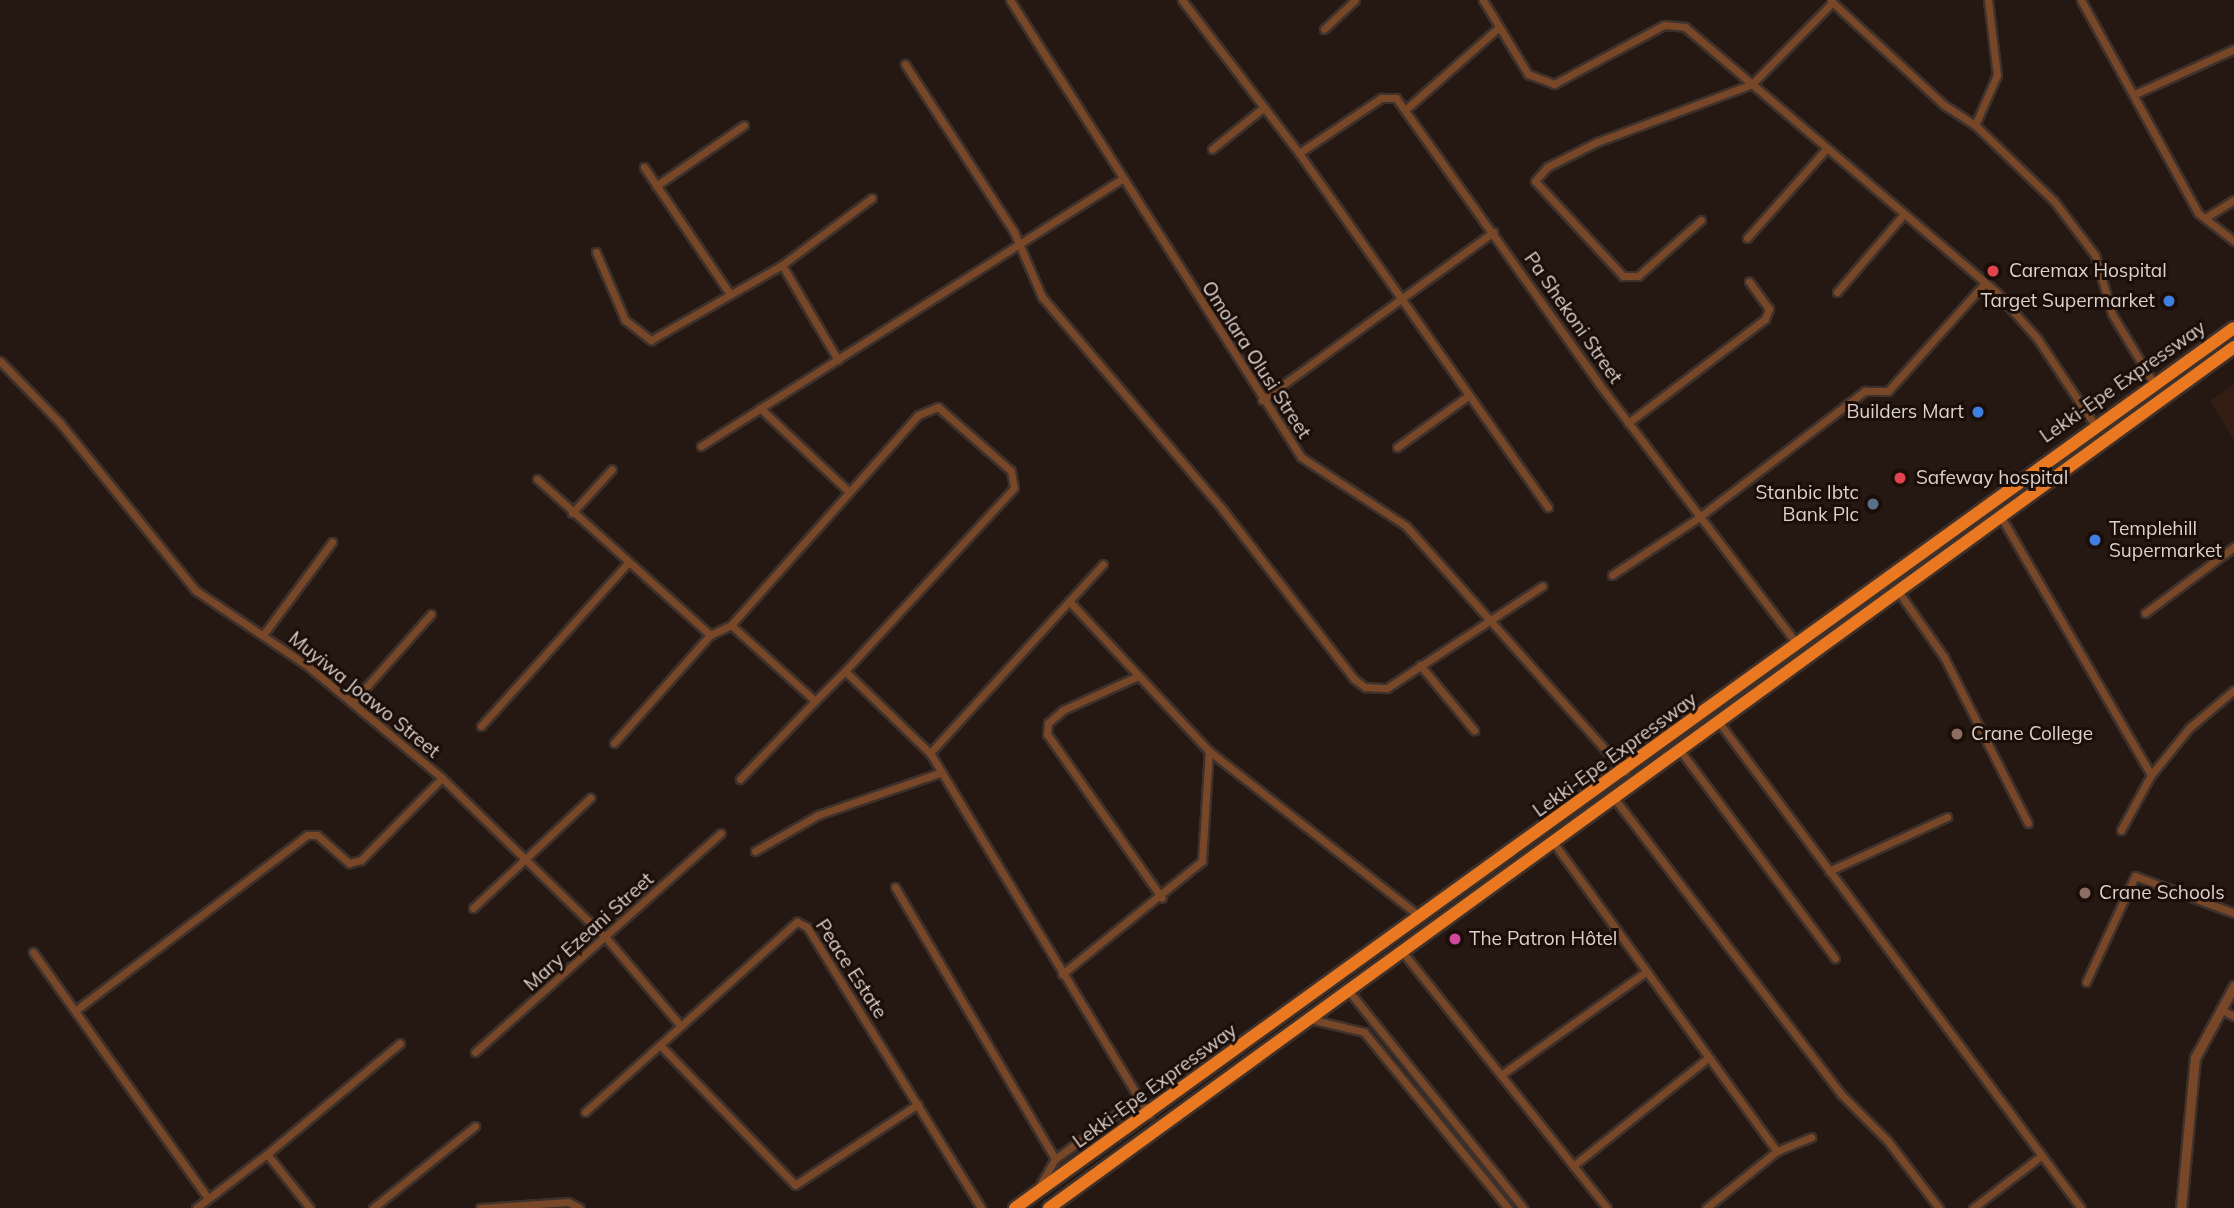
<!DOCTYPE html>
<html>
<head>
<meta charset="utf-8">
<style>
	body { margin:0 }
	#map { position:relative; width:2234px; height:1208px; overflow:hidden; background:#251711; font-family:Mulish,sans-serif }
	div>[style] { position:absolute }
	.built>* { inset:0; background:#321e15 }
	.roads { filter:drop-shadow(2px 0 #3e312b) drop-shadow(-2px 0 #3e312b) drop-shadow(0 2px #3e312b) drop-shadow(0 -2px #3e312b) }
	.minor>* { height:7px; margin:-3.5px; padding:0 3.5px; transform-origin:3.5px; border-radius:3.5px; background:#784728 }
	.tertiary>* { height:9px; margin:-4.5px; padding:0 4.5px; transform-origin:4.5px; border-radius:4.5px; background:#784728 }
	.trunk>* { height:12px; margin:-6px; padding:0 6px; transform-origin:6px; border-radius:6px; background:#ea7821 }
	.dots>* { width:19px; height:19px; translate:-50% -50%; box-sizing:border-box; border:4px solid #1b0e08; border-radius:50% }
	span { translate:-50% -50%; white-space:nowrap; text-align:center; line-height:1.15; -webkit-text-stroke:6px #1b0e08; paint-order:stroke }
	.poi-label { font-size:19px; color:#dbd1cd }
	.left { translate:0 -50%; text-align:left }
	.right { translate:-100% -50%; text-align:right }
	.street-label { font-size:19px; color:#dbd1cd }
</style>
</head>
<body>
<div id="map">
	<div class="built">
		<div style="clip-path:polygon(2234px 384px,2234px 440px,2210px 401px)"></div>
	</div>
	<div class="roads">
		<div class="minor">
			<div style="left:1010px;top:0;width:542px;rotate:57.51deg"></div>
			<div style="left:1301px;top:457px;width:126px;rotate:33.3deg"></div>
			<div style="left:1406px;top:526px;width:329px;rotate:48.3deg"></div>
			<div style="left:1182px;top:0;width:193px;rotate:52.6deg"></div>
			<div style="left:1299px;top:153px;width:433px;rotate:54.9deg"></div>
			<div style="left:1483px;top:0;width:87px;rotate:58.7deg"></div>
			<div style="left:1528px;top:74px;width:28px;rotate:21deg"></div>
			<div style="left:1554px;top:84px;width:125px;rotate:-28.2deg"></div>
			<div style="left:1664px;top:25px;width:21px;rotate:5deg"></div>
			<div style="left:1685px;top:27px;width:410px;rotate:40.4deg"></div>
			<div style="left:1997px;top:293px;width:60px;rotate:48.4deg"></div>
			<div style="left:2037px;top:338px;width:103px;rotate:56.5deg"></div>
			<div style="left:1988px;top:0;width:76px;rotate:83.2deg"></div>
			<div style="left:1997px;top:75px;width:55px;rotate:113.7deg"></div>
			<div style="left:1975px;top:125px;width:110px;rotate:43.9deg"></div>
			<div style="left:2054px;top:201px;width:68px;rotate:52.8deg"></div>
			<div style="left:2095px;top:255px;width:61px;rotate:73.9deg"></div>
			<div style="left:2112px;top:314px;width:82px;rotate:59deg"></div>
			<div style="left:2081px;top:0;width:243px;rotate:61.2deg"></div>
			<div style="left:2198px;top:213px;width:46px;rotate:37.9deg"></div>
			<div style="left:1831px;top:1px;width:154px;rotate:42.6deg"></div>
			<div style="left:1944px;top:105px;width:37px;rotate:33deg"></div>
			<div style="left:1324px;top:29px;width:42px;rotate:-43.1deg"></div>
			<div style="left:905px;top:64px;width:200px;rotate:57deg"></div>
			<div style="left:1014px;top:232px;width:71px;rotate:66.7deg"></div>
			<div style="left:1042px;top:297px;width:280px;rotate:49.6deg"></div>
			<div style="left:1223px;top:510px;width:214px;rotate:52.2deg"></div>
			<div style="left:1354px;top:679px;width:14px;rotate:36deg"></div>
			<div style="left:1365px;top:687px;width:22px;rotate:3deg"></div>
			<div style="left:1387px;top:688px;width:186px;rotate:-33.3deg"></div>
			<div style="left:2135px;top:94px;width:109px;rotate:-24.4deg"></div>
			<div style="left:1405px;top:110px;width:125px;rotate:-41.4deg"></div>
			<div style="left:1212px;top:149px;width:67px;rotate:-38.9deg"></div>
			<div style="left:1299px;top:153px;width:99px;rotate:-33.9deg"></div>
			<div style="left:1381px;top:98px;width:15px"></div>
			<div style="left:1396px;top:98px;width:351px;rotate:54.6deg"></div>
			<div style="left:1599px;top:384px;width:327px;rotate:52.7deg"></div>
			<div style="left:644px;top:167px;width:150px;rotate:55.9deg"></div>
			<div style="left:656px;top:186px;width:107px;rotate:-34.7deg"></div>
			<div style="left:2205px;top:218px;width:34px;rotate:-32deg"></div>
			<div style="left:1701px;top:220px;width:84px;rotate:138.4deg"></div>
			<div style="left:1638px;top:276px;width:15px;rotate:180deg"></div>
			<div style="left:1623px;top:276px;width:129px;rotate:-132.8deg"></div>
			<div style="left:1535px;top:181px;width:18px;rotate:-49deg"></div>
			<div style="left:1547px;top:167px;width:56px;rotate:-26.6deg"></div>
			<div style="left:1597px;top:142px;width:165px;rotate:-20.5deg"></div>
			<div style="left:1752px;top:84px;width:115px;rotate:-45.4deg"></div>
			<div style="left:1747px;top:238px;width:120px;rotate:-48.4deg"></div>
			<div style="left:596px;top:252px;width:74px;rotate:66.9deg"></div>
			<div style="left:625px;top:320px;width:33px;rotate:38deg"></div>
			<div style="left:651px;top:340px;width:151px;rotate:-29.8deg"></div>
			<div style="left:1837px;top:292px;width:101px;rotate:-49.4deg"></div>
			<div style="left:838px;top:360px;width:110px;rotate:-120.5deg"></div>
			<div style="left:782px;top:265px;width:112px;rotate:-36.7deg"></div>
			<div style="left:0;top:361px;width:86px;rotate:45.9deg"></div>
			<div style="left:60px;top:423px;width:215px;rotate:51deg"></div>
			<div style="left:195px;top:590px;width:138px;rotate:34deg"></div>
			<div style="left:309px;top:667px;width:173px;rotate:39.8deg"></div>
			<div style="left:442px;top:778px;width:229px;rotate:44.3deg"></div>
			<div style="left:606px;top:938px;width:114px;rotate:49.6deg"></div>
			<div style="left:1262px;top:400px;width:286px;rotate:-36deg"></div>
			<div style="left:760px;top:408px;width:122px;rotate:43.3deg"></div>
			<div style="left:1628px;top:423px;width:172px;rotate:-37.2deg"></div>
			<div style="left:1765px;top:319px;width:11px;rotate:-68deg"></div>
			<div style="left:1769px;top:309px;width:34px;rotate:-126deg"></div>
			<div style="left:701px;top:446px;width:499px;rotate:-32.4deg"></div>
			<div style="left:1397px;top:447px;width:87px;rotate:-35.7deg"></div>
			<div style="left:537px;top:479px;width:233px;rotate:42deg"></div>
			<div style="left:710px;top:635px;width:23px;rotate:-25deg"></div>
			<div style="left:731px;top:625px;width:113px;rotate:42.1deg"></div>
			<div style="left:815px;top:701px;width:42px;rotate:-45deg"></div>
			<div style="left:845px;top:671px;width:118px;rotate:44deg"></div>
			<div style="left:930px;top:753px;width:423px;rotate:58.8deg"></div>
			<div style="left:572px;top:513px;width:59px;rotate:-47.7deg"></div>
			<div style="left:2001px;top:517px;width:298px;rotate:59.8deg"></div>
			<div style="left:1612px;top:575px;width:103px;rotate:-33.5deg"></div>
			<div style="left:1698px;top:518px;width:210px;rotate:-37.3deg"></div>
			<div style="left:1865px;top:391px;width:23px"></div>
			<div style="left:1888px;top:391px;width:145px;rotate:-48.1deg"></div>
			<div style="left:1898px;top:591px;width:80px;rotate:55.1deg"></div>
			<div style="left:1944px;top:657px;width:186px;rotate:63.2deg"></div>
			<div style="left:1069px;top:601px;width:205px;rotate:47deg"></div>
			<div style="left:1209px;top:751px;width:269px;rotate:38.1deg"></div>
			<div style="left:2145px;top:613px;width:111px;rotate:-36.6deg"></div>
			<div style="left:731px;top:625px;width:281px;rotate:-48.3deg"></div>
			<div style="left:918px;top:415px;width:22px;rotate:-22deg"></div>
			<div style="left:938px;top:407px;width:97px;rotate:41.2deg"></div>
			<div style="left:1011px;top:471px;width:17px;rotate:80deg"></div>
			<div style="left:1014px;top:488px;width:249px;rotate:132.7deg"></div>
			<div style="left:263px;top:635px;width:116px;rotate:-53.4deg"></div>
			<div style="left:1420px;top:665px;width:85px;rotate:50.3deg"></div>
			<div style="left:1138px;top:676px;width:82px;rotate:155.6deg"></div>
			<div style="left:1063px;top:710px;width:20px;rotate:139deg"></div>
			<div style="left:1048px;top:723px;width:11px;rotate:95deg"></div>
			<div style="left:1047px;top:734px;width:200px;rotate:55deg"></div>
			<div style="left:352px;top:703px;width:119px;rotate:-48.4deg"></div>
			<div style="left:1718px;top:721px;width:607px;rotate:53.3deg"></div>
			<div style="left:481px;top:726px;width:219px;rotate:-48deg"></div>
			<div style="left:614px;top:743px;width:144px;rotate:-48.4deg"></div>
			<div style="left:1679px;top:749px;width:261px;rotate:53.3deg"></div>
			<div style="left:930px;top:753px;width:256px;rotate:-47.5deg"></div>
			<div style="left:740px;top:779px;width:108px;rotate:-46.1deg"></div>
			<div style="left:1614px;top:798px;width:372px;rotate:52.5deg"></div>
			<div style="left:1840px;top:1093px;width:66px;rotate:45deg"></div>
			<div style="left:1887px;top:1140px;width:86px;rotate:52.6deg"></div>
			<div style="left:2121px;top:830px;width:63px;rotate:-61.4deg"></div>
			<div style="left:2151px;top:775px;width:60px;rotate:-51deg"></div>
			<div style="left:2189px;top:728px;width:59px;rotate:-40.2deg"></div>
			<div style="left:1553px;top:842px;width:382px;rotate:54.1deg"></div>
			<div style="left:1777px;top:1151px;width:37px;rotate:-22deg"></div>
			<div style="left:755px;top:851px;width:73px;rotate:-29.7deg"></div>
			<div style="left:818px;top:815px;width:128px;rotate:-19.1deg"></div>
			<div style="left:1829px;top:871px;width:130px;rotate:-24.6deg"></div>
			<div style="left:895px;top:887px;width:316px;rotate:59.5deg"></div>
			<div style="left:1055px;top:1159px;width:34px;rotate:120deg"></div>
			<div style="left:473px;top:908px;width:161px;rotate:-43.2deg"></div>
			<div style="left:1401px;top:950px;width:330px;rotate:51.4deg"></div>
			<div style="left:33px;top:952px;width:302px;rotate:54.6deg"></div>
			<div style="left:1062px;top:974px;width:180px;rotate:-38.9deg"></div>
			<div style="left:1202px;top:861px;width:110px;rotate:-86.4deg"></div>
			<div style="left:2086px;top:982px;width:117px;rotate:-65.2deg"></div>
			<div style="left:2135px;top:876px;width:106px;rotate:20.5deg"></div>
			<div style="left:1348px;top:990px;width:280px;rotate:51.2deg"></div>
			<div style="left:2220px;top:1009px;width:16px;rotate:27deg"></div>
			<div style="left:76px;top:1010px;width:290px;rotate:-37.1deg"></div>
			<div style="left:307px;top:835px;width:10px"></div>
			<div style="left:317px;top:835px;width:43px;rotate:41.2deg"></div>
			<div style="left:349px;top:863px;width:12px;rotate:-14deg"></div>
			<div style="left:361px;top:860px;width:115px;rotate:-45.4deg"></div>
			<div style="left:1310px;top:1019px;width:56px;rotate:13.5deg"></div>
			<div style="left:1364px;top:1032px;width:227px;rotate:50.7deg"></div>
			<div style="left:660px;top:1045px;width:194px;rotate:46deg"></div>
			<div style="left:795px;top:1185px;width:147px;rotate:-33.4deg"></div>
			<div style="left:475px;top:1052px;width:329px;rotate:-41.7deg"></div>
			<div style="left:1501px;top:1075px;width:176px;rotate:-35.5deg"></div>
			<div style="left:585px;top:1112px;width:285px;rotate:-41.9deg"></div>
			<div style="left:797px;top:922px;width:11px;rotate:27deg"></div>
			<div style="left:807px;top:927px;width:331px;rotate:58.2deg"></div>
			<div style="left:267px;top:1154px;width:173px;rotate:-39.8deg"></div>
			<div style="left:1055px;top:1159px;width:103px;rotate:-36.3deg"></div>
			<div style="left:1573px;top:1166px;width:174px;rotate:-38.7deg"></div>
			<div style="left:196px;top:1208px;width:89px;rotate:-37.3deg"></div>
			<div style="left:267px;top:1154px;width:69px;rotate:51.5deg"></div>
			<div style="left:373px;top:1208px;width:131px;rotate:-38.8deg"></div>
			<div style="left:480px;top:1208px;width:88px;rotate:-3.9deg"></div>
			<div style="left:568px;top:1202px;width:13px;rotate:27deg"></div>
			<div style="left:1706px;top:1208px;width:91px;rotate:-38.8deg"></div>
			<div style="left:1973px;top:1208px;width:86px;rotate:-37.4deg"></div>
		</div>
		<div class="tertiary">
			<div style="left:2181px;top:1208px;width:151px;rotate:-84.7deg"></div>
			<div style="left:2195px;top:1058px;width:82px;rotate:-61.6deg"></div>
		</div>
		<div class="trunk">
			<div style="left:1015px;top:1208px;width:1503px;rotate:-35.83deg"></div>
			<div style="left:1049px;top:1208px;width:1465px;rotate:-36deg"></div>
		</div>
	</div>
	<div class="dots">
		<div style="left:1993px;top:271px;background:#e0444e"></div>
		<div style="left:2169px;top:301px;background:#3f7fe0"></div>
		<div style="left:1978px;top:412px;background:#3f7fe0"></div>
		<div style="left:1900px;top:478px;background:#e0444e"></div>
		<div style="left:1873px;top:504px;background:#5c6f8a"></div>
		<div style="left:2095px;top:540px;background:#3f7fe0"></div>
		<div style="left:1957px;top:734px;background:#8d6e63"></div>
		<div style="left:2085px;top:893px;background:#8d6e63"></div>
		<div style="left:1455px;top:939px;background:#d1479c"></div>
	</div>
	<div class="poi-label">
		<span class="left" style="left:2009px;top:271px">Caremax Hospital</span>
		<span class="right" style="left:2155px;top:301px">Target Supermarket</span>
		<span class="right" style="left:1964px;top:412px">Builders Mart</span>
		<span class="left" style="left:1916px;top:478px">Safeway hospital</span>
		<span class="right" style="left:1859px;top:504px">Stanbic Ibtc<br>Bank Plc</span>
		<span class="left" style="left:2109px;top:540px">Templehill<br>Supermarket</span>
		<span class="left" style="left:1971px;top:734px">Crane College</span>
		<span class="left" style="left:2099px;top:893px">Crane Schools</span>
		<span class="left" style="left:1469px;top:939px">The Patron Hôtel</span>
	</div>
	<div class="street-label">
		<span style="left:1573px;top:318px;rotate:55deg">Pa Shekoni Street</span>
		<span style="left:1256px;top:360px;rotate:57deg">Omolara Olusi Street</span>
		<span style="left:2123px;top:382px;rotate:-35deg">Lekki-Epe Expressway</span>
		<span style="left:364px;top:695px;rotate:39deg">Muyiwa Joawo Street</span>
		<span style="left:1615px;top:755px;rotate:-36deg">Lekki-Epe Expressway</span>
		<span style="left:589px;top:932px;rotate:-42deg">Mary Ezeani Street</span>
		<span style="left:851px;top:969px;rotate:57deg">Peace Estate</span>
		<span style="left:1155px;top:1086px;rotate:-36deg">Lekki-Epe Expressway</span>
	</div>
</div>
</body>
</html>
